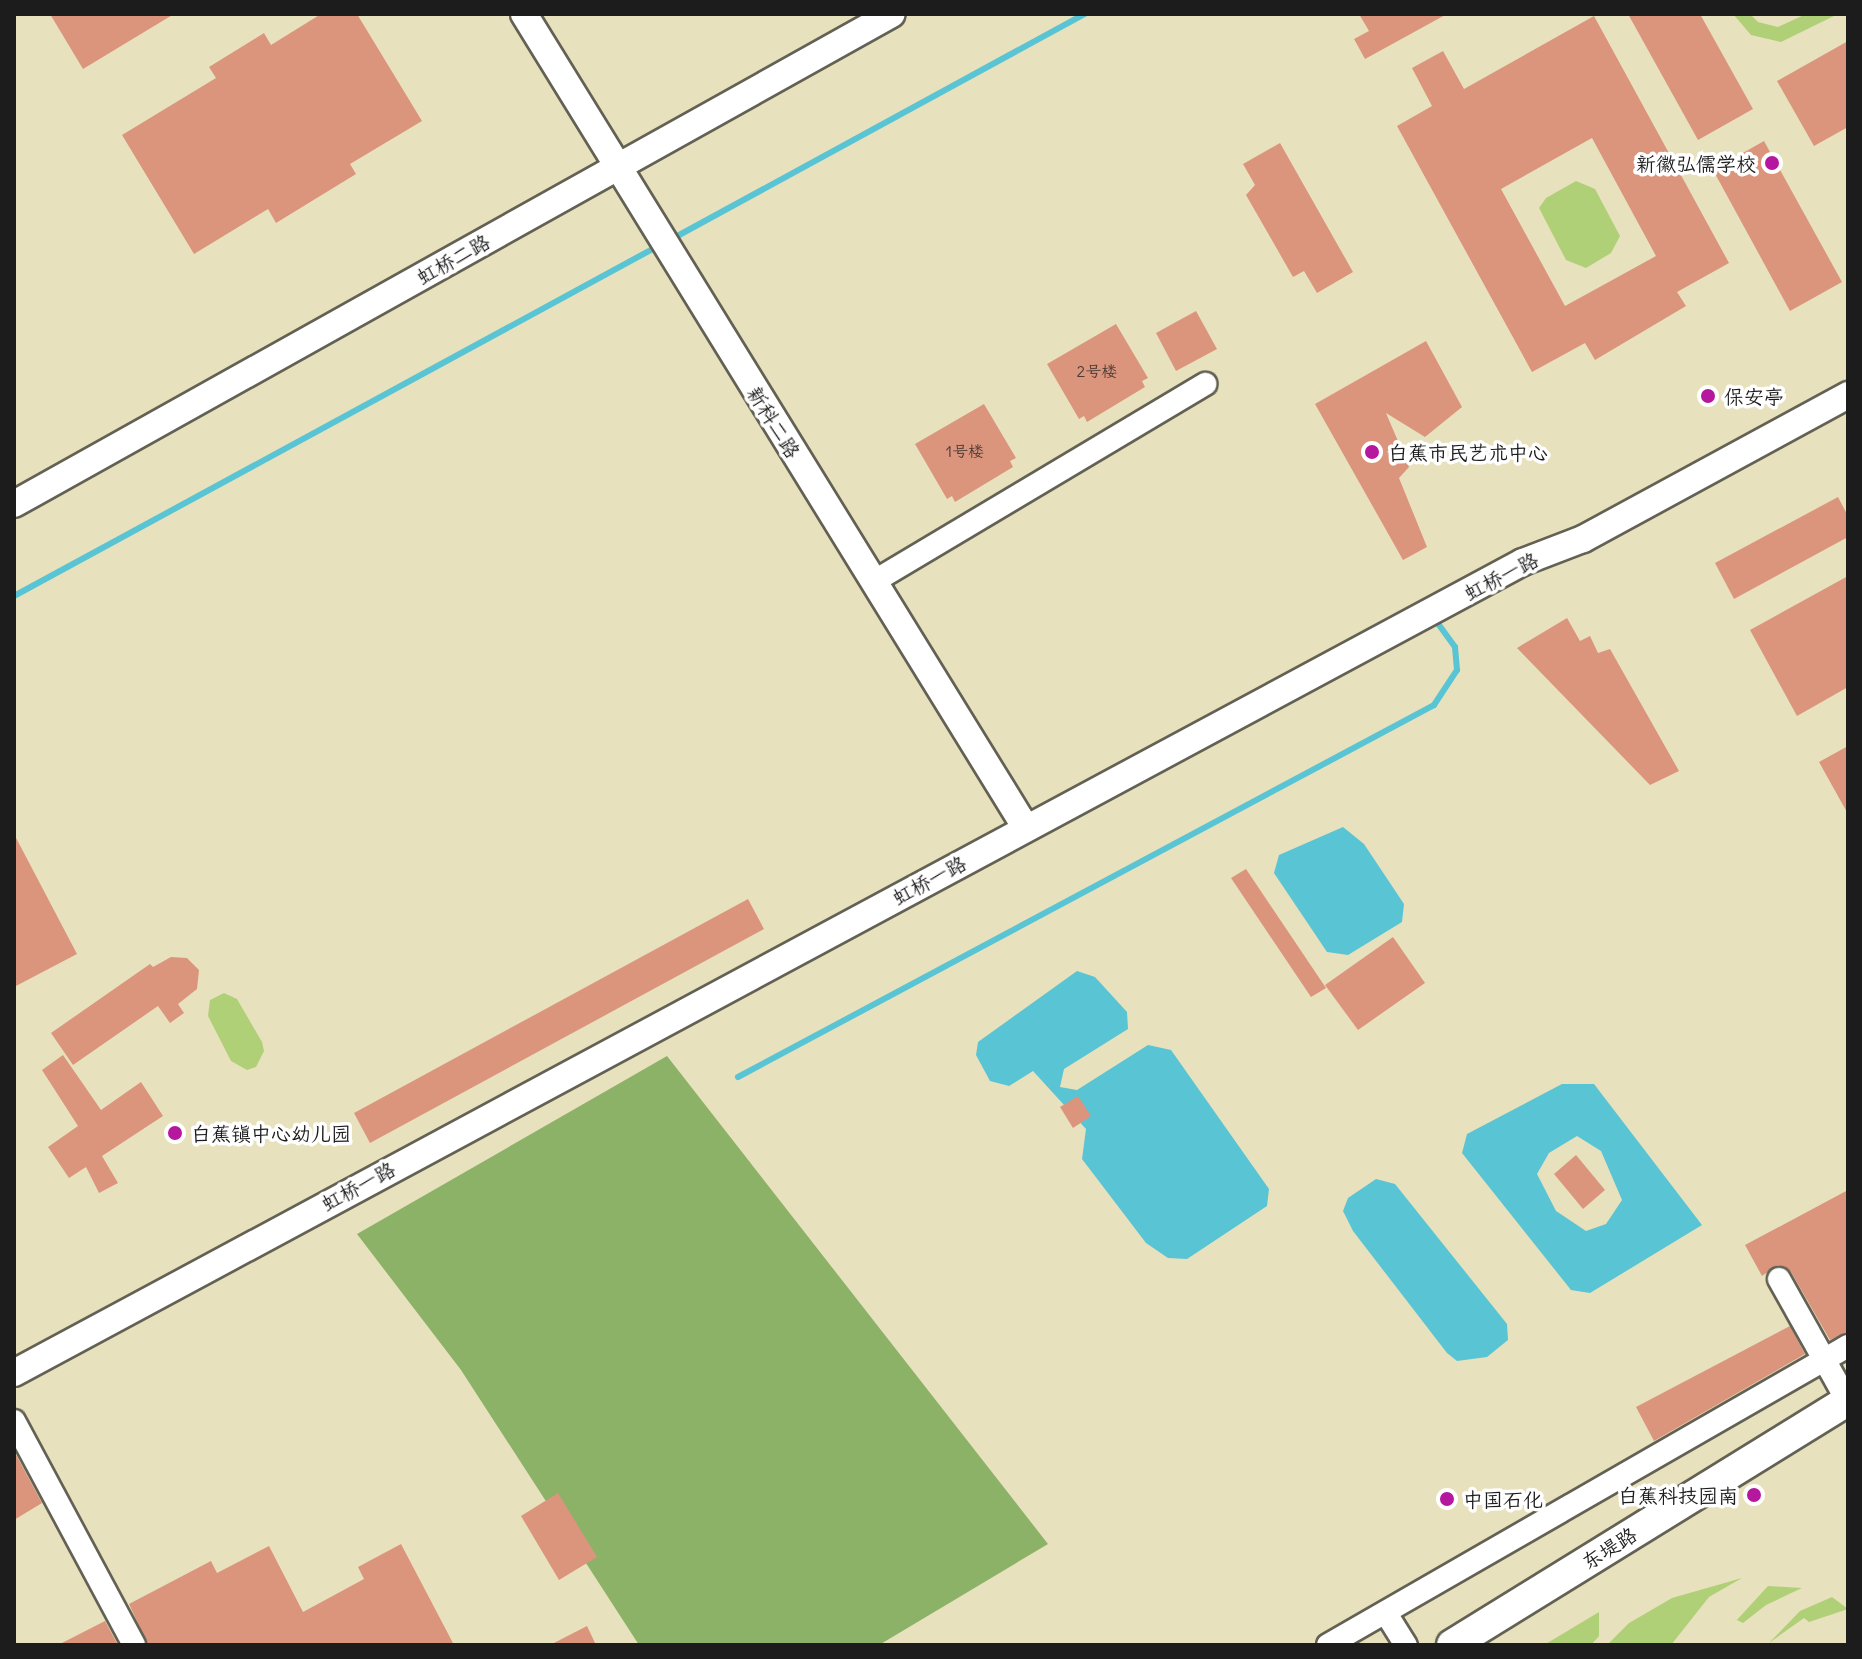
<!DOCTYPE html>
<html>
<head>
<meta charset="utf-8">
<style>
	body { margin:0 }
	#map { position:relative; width:1862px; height:1659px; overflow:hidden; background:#e8e1bd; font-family:Delius,"LXGW WenKai TC",sans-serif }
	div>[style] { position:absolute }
	.green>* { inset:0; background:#b0d078 }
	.forest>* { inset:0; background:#8cb268 }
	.water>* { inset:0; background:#59c4d3 }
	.stream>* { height:6px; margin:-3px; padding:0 3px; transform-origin:3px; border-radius:3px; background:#59c4d3 }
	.building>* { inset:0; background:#db957d }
	.roads { filter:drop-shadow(2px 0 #636154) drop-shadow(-2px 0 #636154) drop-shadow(0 2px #636154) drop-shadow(0 -2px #636154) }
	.minor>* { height:22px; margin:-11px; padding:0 11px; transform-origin:11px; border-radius:11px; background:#fff }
	.tertiary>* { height:26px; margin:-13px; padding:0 13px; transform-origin:13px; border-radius:13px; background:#fff }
	.secondary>* { height:30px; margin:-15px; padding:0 15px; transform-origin:15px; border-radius:15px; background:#fff }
	.dots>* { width:22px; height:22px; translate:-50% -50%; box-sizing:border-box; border:4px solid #fff; border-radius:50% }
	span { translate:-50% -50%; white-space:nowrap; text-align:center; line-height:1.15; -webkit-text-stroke:7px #fff; paint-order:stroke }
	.number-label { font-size:16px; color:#4c3a34 }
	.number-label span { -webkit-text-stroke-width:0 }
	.poi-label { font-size:20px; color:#1c1c1c }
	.right { translate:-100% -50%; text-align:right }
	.left { translate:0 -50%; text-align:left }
	.street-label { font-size:20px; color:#1c1c1c }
	.frame { position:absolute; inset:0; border:16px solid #1c1c1c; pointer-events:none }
</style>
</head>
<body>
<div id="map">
	<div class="green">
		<div style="clip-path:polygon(1733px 14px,1750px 14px,1758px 22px,1778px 27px,1806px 14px,1838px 14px,1781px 42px,1751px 35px)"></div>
		<div style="clip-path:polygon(1576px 181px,1595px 189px,1620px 236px,1611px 253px,1586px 268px,1566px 260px,1539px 208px,1546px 198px)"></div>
		<div style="clip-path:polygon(224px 993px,237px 999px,262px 1042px,264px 1051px,256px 1067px,247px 1070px,231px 1061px,208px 1016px,210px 1000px)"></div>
		<div style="clip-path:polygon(1742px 1578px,1709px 1597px,1671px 1645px,1607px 1645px,1629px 1623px,1672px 1598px)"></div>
		<div style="clip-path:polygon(1768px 1586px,1802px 1588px,1766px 1605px,1743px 1623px,1737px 1620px,1724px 1634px)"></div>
		<div style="clip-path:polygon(1832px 1597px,1848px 1609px,1809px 1622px,1804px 1618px,1769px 1643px,1800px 1611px)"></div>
		<div style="clip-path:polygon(1599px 1612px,1599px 1636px,1591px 1645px,1544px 1645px)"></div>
	</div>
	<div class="forest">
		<div style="clip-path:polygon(667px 1056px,1048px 1544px,879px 1645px,639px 1645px,461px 1370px,357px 1234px)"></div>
	</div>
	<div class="water">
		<div style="clip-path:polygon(1343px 827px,1364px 844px,1404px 904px,1402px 922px,1348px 955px,1327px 952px,1274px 873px,1279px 855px)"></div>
		<div style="clip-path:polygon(1077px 971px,1095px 977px,1127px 1012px,1128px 1029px,1064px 1069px,1060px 1087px,1077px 1090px,1148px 1045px,1171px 1050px,1269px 1189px,1267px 1206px,1187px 1259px,1168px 1258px,1146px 1243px,1082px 1159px,1086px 1129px,1033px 1071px,1009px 1086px,990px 1081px,976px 1055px,978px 1042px)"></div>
		<div style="clip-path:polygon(evenodd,1562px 1084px,1594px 1084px,1702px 1225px,1590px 1293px,1571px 1290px,1462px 1153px,1467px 1134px,1562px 1084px,1577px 1136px,1601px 1151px,1622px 1200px,1606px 1224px,1586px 1231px,1556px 1211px,1537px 1174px,1549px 1153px,1577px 1136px)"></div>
		<div style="clip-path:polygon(1376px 1179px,1395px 1184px,1507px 1324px,1508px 1340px,1487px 1357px,1457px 1361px,1447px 1353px,1353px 1231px,1343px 1211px,1348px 1198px)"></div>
	</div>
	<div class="stream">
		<div style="left:670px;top:240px;width:473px;rotate:-28.6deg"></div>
		<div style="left:14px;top:596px;width:735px;rotate:-28.52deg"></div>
		<div style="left:738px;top:1077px;width:789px;rotate:-28.12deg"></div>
		<div style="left:1434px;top:705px;width:42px;rotate:-56.7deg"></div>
		<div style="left:1457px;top:670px;width:23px;rotate:-95deg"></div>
		<div style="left:1455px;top:647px;width:29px;rotate:-126deg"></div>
	</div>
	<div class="building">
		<div style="clip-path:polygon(50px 14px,174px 14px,83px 69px)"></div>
		<div style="clip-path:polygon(321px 14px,357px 14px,422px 121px,350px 164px,356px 174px,276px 223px,268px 209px,194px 254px,122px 135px,216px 78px,209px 67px,264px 33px,271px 45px)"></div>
		<div style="clip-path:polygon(1359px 14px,1447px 14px,1365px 59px,1354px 39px,1369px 31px)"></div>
		<div style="clip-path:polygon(1628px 14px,1700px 14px,1753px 109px,1698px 140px)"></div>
		<div style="clip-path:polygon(evenodd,1594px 16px,1729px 263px,1677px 292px,1686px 306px,1595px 360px,1585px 343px,1532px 372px,1397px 126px,1432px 106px,1412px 68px,1443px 51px,1464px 89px,1594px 16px,1592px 138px,1656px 256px,1565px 306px,1501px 189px,1592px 138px)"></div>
		<div style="clip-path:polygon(1848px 41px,1848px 127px,1814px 146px,1777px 81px)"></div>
		<div style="clip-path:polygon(1764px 141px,1842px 282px,1790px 311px,1713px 170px)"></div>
		<div style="clip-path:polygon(1280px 143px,1353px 272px,1317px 293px,1304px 271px,1293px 277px,1246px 195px,1255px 185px,1243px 164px)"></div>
		<div style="clip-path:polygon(1196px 311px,1217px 349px,1176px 371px,1156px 333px)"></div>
		<div style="clip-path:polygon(1116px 324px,1148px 378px,1142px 381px,1145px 387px,1087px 422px,1084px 416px,1079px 419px,1047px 364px)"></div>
		<div style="clip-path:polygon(1426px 341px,1462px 407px,1425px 437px,1386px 413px,1409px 467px,1399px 478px,1427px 547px,1403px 560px,1315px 404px)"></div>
		<div style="clip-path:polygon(984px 404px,1016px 458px,1010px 461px,1013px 467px,955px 502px,952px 496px,947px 499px,915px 444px)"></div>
		<div style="clip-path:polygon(1838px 497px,1848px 516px,1848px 537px,1734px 599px,1715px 563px)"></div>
		<div style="clip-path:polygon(1848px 576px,1848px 687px,1797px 716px,1750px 630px)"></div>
		<div style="clip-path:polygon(1567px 618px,1580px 641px,1590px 636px,1598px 653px,1610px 649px,1679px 771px,1650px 785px,1517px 648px)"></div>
		<div style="clip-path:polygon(1848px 746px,1848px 814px,1819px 762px)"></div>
		<div style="clip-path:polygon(14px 834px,77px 954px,14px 987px)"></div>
		<div style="clip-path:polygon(1246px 869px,1326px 988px,1311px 997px,1231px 878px)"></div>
		<div style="clip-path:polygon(748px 899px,764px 929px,370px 1143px,354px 1113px)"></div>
		<div style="clip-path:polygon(1393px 937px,1425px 983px,1358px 1030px,1325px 985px)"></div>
		<div style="clip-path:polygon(171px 957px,187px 958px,199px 970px,197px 989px,178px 1004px,184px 1013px,170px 1023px,158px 1006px,73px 1065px,51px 1033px,150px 964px,153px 967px)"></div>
		<div style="clip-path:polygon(63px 1055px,101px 1110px,141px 1082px,163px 1116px,102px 1156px,118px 1183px,99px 1193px,86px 1167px,69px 1178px,48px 1147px,78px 1126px,42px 1070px)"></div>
		<div style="clip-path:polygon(1078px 1096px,1091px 1116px,1073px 1128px,1060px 1107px)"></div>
		<div style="clip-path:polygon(1576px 1155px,1605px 1190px,1583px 1209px,1554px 1174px)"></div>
		<div style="clip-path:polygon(1848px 1190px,1848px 1332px,1830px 1340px,1791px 1272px,1778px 1265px,1762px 1276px,1745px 1245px)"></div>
		<div style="clip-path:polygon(1790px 1326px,1805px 1354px,1654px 1441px,1636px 1407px)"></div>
		<div style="clip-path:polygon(14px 1451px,42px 1503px,14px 1520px)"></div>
		<div style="clip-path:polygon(558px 1493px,597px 1557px,559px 1580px,521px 1516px)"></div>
		<div style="clip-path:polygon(401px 1544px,454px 1645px,148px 1645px,129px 1604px,211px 1561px,217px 1573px,269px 1546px,303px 1612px,364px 1579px,358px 1567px)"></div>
		<div style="clip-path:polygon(105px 1621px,118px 1645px,58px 1645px)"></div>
		<div style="clip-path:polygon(587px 1626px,596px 1645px,550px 1645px)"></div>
	</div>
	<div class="roads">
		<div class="minor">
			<div style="left:873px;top:582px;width:387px;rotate:-30.8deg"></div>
			<div style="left:1779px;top:1279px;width:139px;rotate:60.7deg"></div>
			<div style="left:14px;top:1421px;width:254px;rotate:61.8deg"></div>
			<div style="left:1387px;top:1615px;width:36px;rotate:58deg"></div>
			<div style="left:1328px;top:1645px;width:600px;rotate:-29.9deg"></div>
		</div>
		<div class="tertiary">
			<div style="left:524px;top:14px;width:956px;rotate:58.34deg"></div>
			<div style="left:14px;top:504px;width:1005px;rotate:-29.17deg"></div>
			<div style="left:14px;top:1373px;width:1713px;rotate:-28.26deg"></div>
			<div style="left:1523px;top:562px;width:64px;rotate:-21deg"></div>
			<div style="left:1583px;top:539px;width:302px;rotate:-28.5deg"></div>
		</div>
		<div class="secondary">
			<div style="left:1452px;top:1645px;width:466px;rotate:-31.7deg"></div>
		</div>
	</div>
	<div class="dots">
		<div style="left:1772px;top:163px;background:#b5179e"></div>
		<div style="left:1708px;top:396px;background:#b5179e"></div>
		<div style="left:1372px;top:452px;background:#b5179e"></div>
		<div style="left:175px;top:1133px;background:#b5179e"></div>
		<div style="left:1754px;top:1495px;background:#b5179e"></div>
		<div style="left:1447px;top:1499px;background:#b5179e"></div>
	</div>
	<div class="number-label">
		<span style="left:1097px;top:371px">2号楼</span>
		<span style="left:965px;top:451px">1号楼</span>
	</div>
	<div class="poi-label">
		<span class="right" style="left:1756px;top:163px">新徽弘儒学校</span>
		<span class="left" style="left:1724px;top:396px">保安亭</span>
		<span class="left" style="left:1388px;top:452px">白蕉市民艺术中心</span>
		<span class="left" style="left:191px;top:1133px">白蕉镇中心幼儿园</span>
		<span class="right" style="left:1738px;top:1495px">白蕉科技园南</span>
		<span class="left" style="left:1463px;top:1499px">中国石化</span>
	</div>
	<div class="street-label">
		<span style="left:453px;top:259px;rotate:-29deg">虹桥二路</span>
		<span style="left:774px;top:422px;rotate:58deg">新科二路</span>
		<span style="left:1501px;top:576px;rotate:-27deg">虹桥一路</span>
		<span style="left:929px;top:880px;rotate:-28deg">虹桥一路</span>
		<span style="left:358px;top:1186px;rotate:-28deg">虹桥一路</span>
		<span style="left:1609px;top:1548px;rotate:-32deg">东堤路</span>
	</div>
	<div class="frame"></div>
</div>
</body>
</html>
